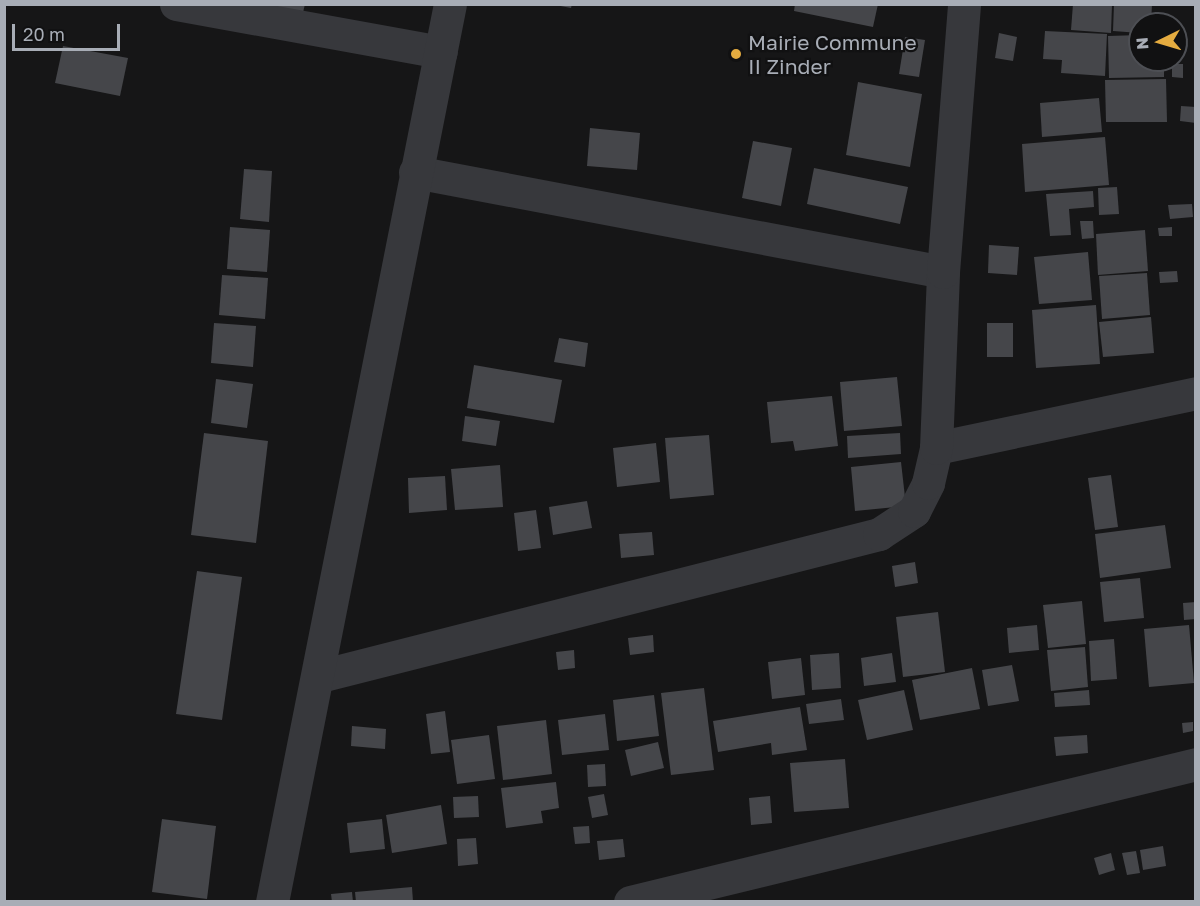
<!DOCTYPE html>
<html>
<head>
<meta charset="utf-8">
<style>
	body { margin:0 }
	#map { position:relative; width:1200px; height:906px; overflow:hidden; background:#161617; font-family:"Golos Text",sans-serif }
	div>[style] { position:absolute }
	.building>* { inset:0; background:#45464a }
	.minor>* { height:33px; margin:-16.5px; padding:0 16.5px; transform-origin:16.5px; border-radius:16.5px; background:#37383c }
	.dots>* { width:16px; height:16px; translate:-50% -50%; box-sizing:border-box; border:3px solid #111112; border-radius:50% }
	span { translate:-50% -50%; white-space:nowrap; text-align:center; line-height:1.15; -webkit-text-stroke:4.5px #111112; paint-order:stroke }
	.poi-label { font-size:21px; color:#a8adb6 }
	.left { translate:0 -50%; text-align:left }
	.frame { position:absolute; inset:0; border:6px solid #a8adb6; pointer-events:none }
	.north { position:absolute; left:1128px; top:12px; width:60px; height:60px; box-sizing:border-box; background:#111112; border:2px solid #4d4f54; border-radius:50%; rotate:265deg; font-size:16px; font-weight:700; line-height:24px; text-align:center; color:#a8adb6 }
	.north::after { content:''; display:block; margin:auto; width:21px; height:27px; background:#e5ac40; clip-path:polygon(50% 0,100% 100%,50% 72%,0 100%) }
	.scale { position:absolute; left:12px; top:24px; width:108px; height:27px; box-sizing:border-box; border:3px solid #a8adb6; border-top:0; padding-left:8px; font-size:18px; line-height:21px; white-space:nowrap; color:#a8adb6; -webkit-text-stroke:4px #111112; paint-order:stroke }
</style>
</head>
<body>
<div id="map">
	<div class="building">
		<div style="clip-path:polygon(268px 4px,305px 4px,301px 21px)"></div>
		<div style="clip-path:polygon(550px 4px,572px 4px,571px 8px)"></div>
		<div style="clip-path:polygon(795px 4px,878px 4px,873px 27px,794px 11px)"></div>
		<div style="clip-path:polygon(1073px 4px,1112px 4px,1111px 33px,1071px 30px)"></div>
		<div style="clip-path:polygon(1114px 4px,1152px 4px,1151px 24px,1140px 24px,1140px 33px,1113px 31px)"></div>
		<div style="clip-path:polygon(1045px 31px,1107px 34px,1105px 76px,1061px 73px,1062px 60px,1043px 59px)"></div>
		<div style="clip-path:polygon(999px 33px,1017px 37px,1013px 61px,995px 58px)"></div>
		<div style="clip-path:polygon(1140px 35px,1140px 60px,1149px 60px,1149px 65px,1164px 65px,1164px 77px,1109px 78px,1108px 36px)"></div>
		<div style="clip-path:polygon(905px 37px,925px 40px,919px 77px,899px 74px)"></div>
		<div style="clip-path:polygon(63px 46px,128px 58px,120px 96px,55px 83px)"></div>
		<div style="clip-path:polygon(1172px 64px,1183px 64px,1183px 78px,1172px 77px)"></div>
		<div style="clip-path:polygon(1166px 79px,1167px 122px,1106px 122px,1105px 80px)"></div>
		<div style="clip-path:polygon(858px 82px,922px 94px,910px 167px,846px 155px)"></div>
		<div style="clip-path:polygon(1099px 98px,1102px 132px,1042px 137px,1040px 103px)"></div>
		<div style="clip-path:polygon(1181px 106px,1196px 107px,1196px 123px,1180px 121px)"></div>
		<div style="clip-path:polygon(590px 128px,640px 133px,637px 170px,587px 166px)"></div>
		<div style="clip-path:polygon(1105px 137px,1109px 185px,1025px 192px,1022px 144px)"></div>
		<div style="clip-path:polygon(753px 141px,792px 148px,781px 206px,742px 198px)"></div>
		<div style="clip-path:polygon(814px 168px,908px 187px,900px 224px,807px 204px)"></div>
		<div style="clip-path:polygon(244px 169px,272px 171px,269px 222px,240px 219px)"></div>
		<div style="clip-path:polygon(1117px 187px,1119px 214px,1099px 215px,1098px 188px)"></div>
		<div style="clip-path:polygon(1093px 191px,1094px 207px,1069px 209px,1071px 235px,1050px 236px,1046px 194px)"></div>
		<div style="clip-path:polygon(1192px 204px,1193px 217px,1170px 219px,1168px 205px)"></div>
		<div style="clip-path:polygon(1080px 221px,1093px 221px,1094px 238px,1082px 239px)"></div>
		<div style="clip-path:polygon(230px 227px,270px 230px,267px 272px,227px 269px)"></div>
		<div style="clip-path:polygon(1172px 227px,1172px 236px,1159px 236px,1158px 228px)"></div>
		<div style="clip-path:polygon(1145px 230px,1148px 271px,1098px 275px,1096px 234px)"></div>
		<div style="clip-path:polygon(989px 245px,1019px 247px,1017px 275px,988px 273px)"></div>
		<div style="clip-path:polygon(1088px 252px,1092px 300px,1039px 304px,1034px 257px)"></div>
		<div style="clip-path:polygon(1177px 271px,1178px 282px,1160px 283px,1159px 272px)"></div>
		<div style="clip-path:polygon(1147px 273px,1150px 315px,1102px 319px,1099px 276px)"></div>
		<div style="clip-path:polygon(222px 275px,268px 278px,265px 319px,219px 315px)"></div>
		<div style="clip-path:polygon(1096px 305px,1100px 364px,1036px 368px,1032px 310px)"></div>
		<div style="clip-path:polygon(1151px 317px,1154px 353px,1103px 357px,1099px 322px)"></div>
		<div style="clip-path:polygon(214px 323px,256px 326px,253px 367px,211px 363px)"></div>
		<div style="clip-path:polygon(987px 323px,1013px 323px,1013px 357px,987px 357px)"></div>
		<div style="clip-path:polygon(559px 338px,588px 343px,585px 367px,554px 362px)"></div>
		<div style="clip-path:polygon(474px 365px,562px 380px,554px 423px,467px 408px)"></div>
		<div style="clip-path:polygon(897px 377px,902px 426px,844px 431px,840px 382px)"></div>
		<div style="clip-path:polygon(216px 379px,253px 384px,247px 428px,211px 423px)"></div>
		<div style="clip-path:polygon(832px 396px,838px 446px,795px 451px,793px 441px,771px 443px,767px 402px)"></div>
		<div style="clip-path:polygon(465px 416px,500px 421px,496px 446px,462px 441px)"></div>
		<div style="clip-path:polygon(204px 433px,268px 441px,256px 543px,191px 535px)"></div>
		<div style="clip-path:polygon(900px 433px,901px 454px,848px 458px,847px 436px)"></div>
		<div style="clip-path:polygon(709px 435px,714px 495px,670px 499px,665px 438px)"></div>
		<div style="clip-path:polygon(656px 443px,660px 482px,617px 487px,613px 448px)"></div>
		<div style="clip-path:polygon(901px 462px,906px 506px,855px 511px,851px 467px)"></div>
		<div style="clip-path:polygon(500px 465px,503px 507px,455px 510px,451px 469px)"></div>
		<div style="clip-path:polygon(1111px 475px,1118px 527px,1095px 530px,1088px 478px)"></div>
		<div style="clip-path:polygon(445px 476px,447px 510px,409px 513px,408px 478px)"></div>
		<div style="clip-path:polygon(587px 501px,592px 528px,553px 535px,549px 507px)"></div>
		<div style="clip-path:polygon(536px 510px,541px 548px,518px 551px,514px 513px)"></div>
		<div style="clip-path:polygon(1165px 525px,1171px 568px,1100px 578px,1095px 534px)"></div>
		<div style="clip-path:polygon(652px 532px,654px 555px,621px 558px,619px 534px)"></div>
		<div style="clip-path:polygon(915px 562px,918px 583px,895px 587px,892px 566px)"></div>
		<div style="clip-path:polygon(197px 571px,242px 577px,222px 720px,176px 714px)"></div>
		<div style="clip-path:polygon(1140px 578px,1144px 618px,1104px 622px,1100px 582px)"></div>
		<div style="clip-path:polygon(1082px 601px,1086px 644px,1048px 648px,1043px 605px)"></div>
		<div style="clip-path:polygon(1196px 602px,1196px 619px,1184px 620px,1183px 603px)"></div>
		<div style="clip-path:polygon(938px 612px,945px 672px,903px 677px,896px 617px)"></div>
		<div style="clip-path:polygon(1037px 625px,1039px 650px,1009px 653px,1007px 628px)"></div>
		<div style="clip-path:polygon(1189px 625px,1194px 683px,1149px 687px,1144px 629px)"></div>
		<div style="clip-path:polygon(653px 635px,654px 652px,630px 655px,628px 638px)"></div>
		<div style="clip-path:polygon(1114px 639px,1117px 679px,1091px 681px,1089px 641px)"></div>
		<div style="clip-path:polygon(1085px 647px,1088px 687px,1051px 691px,1047px 650px)"></div>
		<div style="clip-path:polygon(574px 650px,575px 668px,558px 670px,556px 652px)"></div>
		<div style="clip-path:polygon(839px 653px,841px 688px,812px 690px,810px 655px)"></div>
		<div style="clip-path:polygon(892px 653px,896px 682px,864px 686px,861px 658px)"></div>
		<div style="clip-path:polygon(801px 658px,805px 695px,772px 699px,768px 662px)"></div>
		<div style="clip-path:polygon(1012px 665px,1019px 701px,988px 706px,982px 670px)"></div>
		<div style="clip-path:polygon(972px 668px,980px 709px,920px 720px,912px 680px)"></div>
		<div style="clip-path:polygon(704px 688px,714px 770px,671px 775px,661px 693px)"></div>
		<div style="clip-path:polygon(904px 690px,913px 730px,867px 740px,858px 700px)"></div>
		<div style="clip-path:polygon(1089px 690px,1090px 705px,1055px 707px,1054px 693px)"></div>
		<div style="clip-path:polygon(654px 695px,659px 736px,617px 741px,613px 700px)"></div>
		<div style="clip-path:polygon(841px 699px,844px 720px,809px 724px,806px 704px)"></div>
		<div style="clip-path:polygon(800px 707px,807px 750px,772px 755px,771px 743px,718px 752px,713px 721px)"></div>
		<div style="clip-path:polygon(445px 711px,450px 752px,431px 754px,426px 714px)"></div>
		<div style="clip-path:polygon(605px 714px,609px 750px,562px 755px,558px 720px)"></div>
		<div style="clip-path:polygon(546px 720px,552px 774px,503px 780px,497px 726px)"></div>
		<div style="clip-path:polygon(1193px 722px,1193px 731px,1183px 733px,1182px 723px)"></div>
		<div style="clip-path:polygon(352px 726px,386px 729px,385px 749px,351px 746px)"></div>
		<div style="clip-path:polygon(489px 735px,495px 779px,457px 784px,451px 740px)"></div>
		<div style="clip-path:polygon(1087px 735px,1088px 753px,1056px 756px,1054px 737px)"></div>
		<div style="clip-path:polygon(658px 742px,664px 768px,631px 776px,625px 750px)"></div>
		<div style="clip-path:polygon(845px 759px,849px 808px,794px 812px,790px 763px)"></div>
		<div style="clip-path:polygon(605px 764px,606px 786px,588px 787px,587px 765px)"></div>
		<div style="clip-path:polygon(556px 782px,559px 808px,541px 811px,543px 823px,506px 828px,501px 788px)"></div>
		<div style="clip-path:polygon(604px 794px,608px 815px,592px 818px,588px 797px)"></div>
		<div style="clip-path:polygon(478px 796px,479px 817px,454px 818px,453px 797px)"></div>
		<div style="clip-path:polygon(770px 796px,772px 823px,751px 825px,749px 798px)"></div>
		<div style="clip-path:polygon(441px 805px,447px 844px,392px 853px,386px 815px)"></div>
		<div style="clip-path:polygon(162px 819px,216px 826px,207px 899px,152px 892px)"></div>
		<div style="clip-path:polygon(382px 819px,385px 849px,350px 853px,347px 823px)"></div>
		<div style="clip-path:polygon(589px 826px,590px 843px,575px 844px,573px 827px)"></div>
		<div style="clip-path:polygon(476px 838px,478px 864px,458px 866px,457px 839px)"></div>
		<div style="clip-path:polygon(623px 839px,625px 857px,599px 860px,597px 841px)"></div>
		<div style="clip-path:polygon(1163px 846px,1166px 866px,1143px 870px,1140px 850px)"></div>
		<div style="clip-path:polygon(1136px 851px,1140px 873px,1127px 875px,1122px 853px)"></div>
		<div style="clip-path:polygon(1111px 853px,1115px 870px,1099px 875px,1094px 858px)"></div>
		<div style="clip-path:polygon(412px 887px,413px 902px,356px 902px,355px 892px)"></div>
		<div style="clip-path:polygon(352px 892px,353px 902px,332px 902px,331px 894px)"></div>
	</div>
	<div class="minor">
		<div style="left:176px;top:4px;width:269px;rotate:10.3deg"></div>
		<div style="left:415px;top:172px;width:537px;rotate:10.72deg"></div>
		<div style="left:936px;top:448px;width:266px;rotate:-11.9deg"></div>
		<div style="left:320px;top:676px;width:577px;rotate:-14.25deg"></div>
		<div style="left:879px;top:534px;width:42px;rotate:-33.3deg"></div>
		<div style="left:914px;top:511px;width:31px;rotate:-63deg"></div>
		<div style="left:928px;top:483px;width:36px;rotate:-77deg"></div>
		<div style="left:936px;top:448px;width:176px;rotate:-87.7deg"></div>
		<div style="left:943px;top:272px;width:269px;rotate:-85.5deg"></div>
		<div style="left:272px;top:902px;width:915px;rotate:-78.79deg"></div>
		<div style="left:630px;top:902px;width:583px;rotate:-13.7deg"></div>
	</div>
	<div class="dots">
		<div style="left:736px;top:54px;background:#e5ac40"></div>
	</div>
	<div class="poi-label">
		<span class="left" style="left:748px;top:54px">Mairie Commune<br>II Zinder</span>
	</div>
	<div class="frame"></div>
	<div class="north">N</div>
	<div class="scale">20 m</div>
</div>
</body>
</html>
